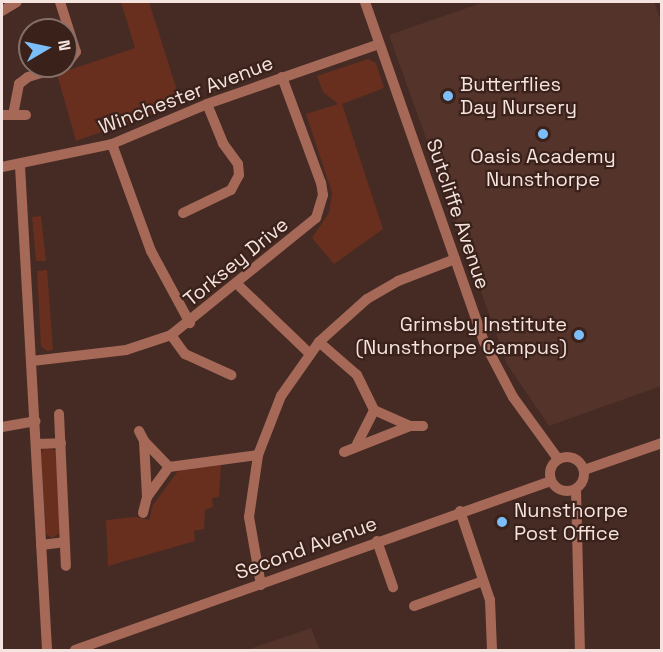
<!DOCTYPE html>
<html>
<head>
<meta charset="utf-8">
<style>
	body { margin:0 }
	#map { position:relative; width:663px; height:652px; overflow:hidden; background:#452b24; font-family:"Space Grotesk",sans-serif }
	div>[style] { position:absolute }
	.built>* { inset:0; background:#53332a }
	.green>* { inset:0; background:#682f1f }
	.minor>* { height:10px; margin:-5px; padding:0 5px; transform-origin:5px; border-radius:5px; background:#a66958 }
	.minor>.ring { margin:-5px; padding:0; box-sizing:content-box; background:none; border:10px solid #a66958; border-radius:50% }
	.dots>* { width:16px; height:16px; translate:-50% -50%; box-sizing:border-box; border:3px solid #3a211a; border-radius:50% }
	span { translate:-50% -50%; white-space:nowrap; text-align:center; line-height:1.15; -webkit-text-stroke:4.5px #3a211a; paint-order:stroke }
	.poi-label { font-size:20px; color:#f4e3de }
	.left { translate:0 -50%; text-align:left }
	.right { translate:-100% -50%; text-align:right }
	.street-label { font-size:20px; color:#f4e3de }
	.frame { position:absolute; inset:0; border:3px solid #f4e3de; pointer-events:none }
	.north { position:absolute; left:18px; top:18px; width:60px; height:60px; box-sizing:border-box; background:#3a211a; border:2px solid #846f68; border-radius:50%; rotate:81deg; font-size:16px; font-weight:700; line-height:24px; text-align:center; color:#f4e3de }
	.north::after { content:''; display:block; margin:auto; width:21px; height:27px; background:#7cbef9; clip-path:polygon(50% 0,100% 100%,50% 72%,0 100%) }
</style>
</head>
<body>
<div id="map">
	<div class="built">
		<div style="clip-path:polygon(484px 2px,654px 2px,661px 21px,661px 386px,549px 426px,507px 364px,389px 35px)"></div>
		<div style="clip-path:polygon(311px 628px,320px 650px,247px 650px)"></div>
	</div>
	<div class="green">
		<div style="clip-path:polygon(121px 2px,149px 2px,181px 103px,76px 141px,57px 74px,135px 48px)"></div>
		<div style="clip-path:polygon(368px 59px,376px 63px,384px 88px,342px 104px,383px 229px,334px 264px,312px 238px,329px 213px,332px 193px,306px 114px,338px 104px,323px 92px,317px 76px)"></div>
		<div style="clip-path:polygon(41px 216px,46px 261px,36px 261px,32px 217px)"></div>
		<div style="clip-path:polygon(47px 270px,53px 350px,47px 351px,41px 346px,37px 271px)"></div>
		<div style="clip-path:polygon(45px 447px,57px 451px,61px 532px,52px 538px,46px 534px,41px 453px)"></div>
		<div style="clip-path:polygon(221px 465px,219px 497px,212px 498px,213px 507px,205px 510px,204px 529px,194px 531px,195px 541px,108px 566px,106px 520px,136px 517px,149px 520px,153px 505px,178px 471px)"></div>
	</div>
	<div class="minor">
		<div style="left:60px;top:2px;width:52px;rotate:72.3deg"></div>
		<div style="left:76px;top:52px;width:16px;rotate:128deg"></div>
		<div style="left:365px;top:2px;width:360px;rotate:70.7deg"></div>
		<div style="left:484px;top:342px;width:62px;rotate:62.2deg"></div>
		<div style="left:513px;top:397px;width:77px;rotate:54deg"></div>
		<div style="left:2px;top:11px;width:17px;rotate:-31deg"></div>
		<div style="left:2px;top:115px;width:24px"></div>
		<div style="left:13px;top:115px;width:32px;rotate:-79deg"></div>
		<div style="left:19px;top:84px;width:11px;rotate:-38deg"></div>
		<div style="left:28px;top:77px;width:37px;rotate:-17deg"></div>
		<div style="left:112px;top:144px;width:114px;rotate:70deg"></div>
		<div style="left:151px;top:251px;width:82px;rotate:61.6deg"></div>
		<div style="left:20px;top:166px;width:485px;rotate:86.8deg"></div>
		<div style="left:2px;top:167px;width:112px;rotate:-11.8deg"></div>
		<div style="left:112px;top:144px;width:103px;rotate:-22.8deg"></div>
		<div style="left:207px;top:104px;width:182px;rotate:-19.2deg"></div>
		<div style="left:183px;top:213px;width:53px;rotate:-25.6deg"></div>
		<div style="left:231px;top:190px;width:17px;rotate:-62deg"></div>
		<div style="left:239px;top:175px;width:11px;rotate:-95deg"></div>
		<div style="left:238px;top:164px;width:26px;rotate:-126deg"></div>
		<div style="left:223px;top:143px;width:42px;rotate:-112.3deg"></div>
		<div style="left:237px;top:284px;width:100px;rotate:43.8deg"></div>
		<div style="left:171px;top:335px;width:24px;rotate:54deg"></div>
		<div style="left:185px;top:354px;width:51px;rotate:24.5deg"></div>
		<div style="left:319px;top:342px;width:50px;rotate:41deg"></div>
		<div style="left:357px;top:375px;width:39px;rotate:64deg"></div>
		<div style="left:374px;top:410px;width:39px;rotate:24deg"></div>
		<div style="left:410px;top:426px;width:13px"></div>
		<div style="left:32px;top:361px;width:95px;rotate:-6.7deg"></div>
		<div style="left:126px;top:350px;width:47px;rotate:-18.4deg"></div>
		<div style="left:171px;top:335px;width:186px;rotate:-38.9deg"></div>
		<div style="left:316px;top:218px;width:24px;rotate:-73deg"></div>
		<div style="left:323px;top:195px;width:12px;rotate:-99deg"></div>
		<div style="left:321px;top:183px;width:113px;rotate:-110.2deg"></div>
		<div style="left:59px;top:414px;width:152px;rotate:87.4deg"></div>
		<div style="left:2px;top:427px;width:34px;rotate:-10deg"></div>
		<div style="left:139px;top:431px;width:11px;rotate:63deg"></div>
		<div style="left:144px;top:441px;width:56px;rotate:86.9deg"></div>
		<div style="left:144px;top:441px;width:36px;rotate:46deg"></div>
		<div style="left:36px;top:444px;width:25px;rotate:-2deg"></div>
		<div style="left:357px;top:444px;width:38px;rotate:-63deg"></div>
		<div style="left:344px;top:452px;width:71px;rotate:-21.5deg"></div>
		<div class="ring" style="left:550px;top:457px;width:24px;height:24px"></div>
		<div style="left:584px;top:470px;width:83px;rotate:-19.1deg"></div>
		<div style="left:576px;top:490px;width:160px;rotate:88.6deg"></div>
		<div style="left:460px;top:511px;width:94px;rotate:71.4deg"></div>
		<div style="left:490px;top:600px;width:50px;rotate:87.7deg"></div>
		<div style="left:143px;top:513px;width:16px;rotate:-76deg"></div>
		<div style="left:147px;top:497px;width:37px;rotate:-54deg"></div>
		<div style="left:169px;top:467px;width:90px;rotate:-7.7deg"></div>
		<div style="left:377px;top:541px;width:49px;rotate:70.8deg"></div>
		<div style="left:41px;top:545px;width:23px;rotate:-7deg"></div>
		<div style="left:261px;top:585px;width:69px;rotate:-100deg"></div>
		<div style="left:249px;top:517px;width:63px;rotate:-81.7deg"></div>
		<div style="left:258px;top:455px;width:63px;rotate:-68.7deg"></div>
		<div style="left:281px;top:396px;width:66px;rotate:-54.9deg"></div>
		<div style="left:319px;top:342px;width:64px;rotate:-41.9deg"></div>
		<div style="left:367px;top:299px;width:36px;rotate:-30deg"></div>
		<div style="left:398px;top:281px;width:61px;rotate:-21.1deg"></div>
		<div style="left:414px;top:606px;width:73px;rotate:-19.9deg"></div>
		<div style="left:75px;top:650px;width:505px;rotate:-19.55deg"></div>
	</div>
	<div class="dots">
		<div style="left:448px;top:96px;background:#7cbef9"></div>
		<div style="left:543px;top:134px;background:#7cbef9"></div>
		<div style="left:579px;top:335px;background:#7cbef9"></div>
		<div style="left:502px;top:522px;background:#7cbef9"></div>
	</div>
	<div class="poi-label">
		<span class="left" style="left:460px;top:96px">Butterflies<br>Day Nursery</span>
		<span style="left:543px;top:168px">Oasis Academy<br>Nunsthorpe</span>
		<span class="right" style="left:567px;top:336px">Grimsby Institute<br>(Nunsthorpe Campus)</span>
		<span class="left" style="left:514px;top:522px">Nunsthorpe<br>Post Office</span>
	</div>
	<div class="street-label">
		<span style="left:186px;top:95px;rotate:-21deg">Winchester Avenue</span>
		<span style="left:458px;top:214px;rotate:71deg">Sutcliffe Avenue</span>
		<span style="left:236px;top:262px;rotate:-39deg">Torksey Drive</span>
		<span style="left:306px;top:548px;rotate:-20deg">Second Avenue</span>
	</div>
	<div class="frame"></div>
	<div class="north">N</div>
</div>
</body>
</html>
